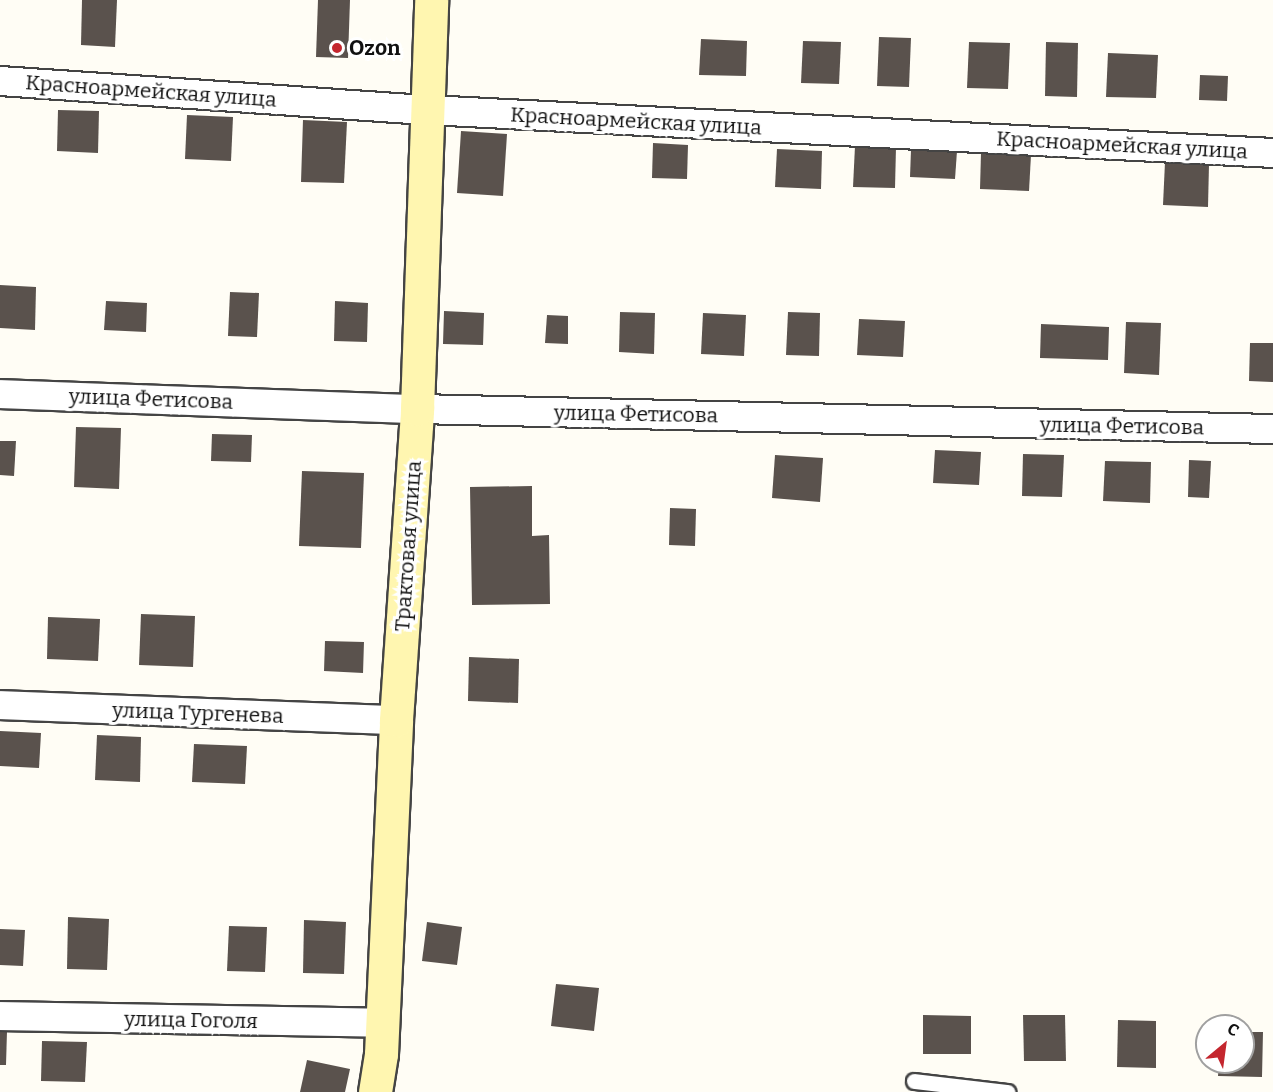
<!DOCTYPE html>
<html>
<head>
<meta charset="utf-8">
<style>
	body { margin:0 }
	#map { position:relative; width:1273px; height:1092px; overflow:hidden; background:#fffdf5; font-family:Bitter,serif }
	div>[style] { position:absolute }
	.building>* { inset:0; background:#5a524d }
	.roads { filter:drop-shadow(2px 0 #444) drop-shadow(-2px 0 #444) drop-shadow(0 2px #444) drop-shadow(0 -2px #444) }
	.lane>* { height:15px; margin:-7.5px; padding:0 7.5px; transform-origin:7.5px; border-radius:7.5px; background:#fff }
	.street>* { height:28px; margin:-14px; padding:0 14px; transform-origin:14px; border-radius:14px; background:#fff }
	.secondary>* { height:33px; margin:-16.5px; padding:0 16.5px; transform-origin:16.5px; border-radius:16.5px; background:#fff6b0 }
	.dots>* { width:16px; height:16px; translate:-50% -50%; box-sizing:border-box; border:3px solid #fff; border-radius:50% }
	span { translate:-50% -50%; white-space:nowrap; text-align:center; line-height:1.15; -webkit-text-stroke:6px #fff; paint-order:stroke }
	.poi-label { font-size:21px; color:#111; font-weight:700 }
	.left { translate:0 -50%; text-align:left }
	.street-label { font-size:21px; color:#111 }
	.north { position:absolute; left:1195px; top:1014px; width:60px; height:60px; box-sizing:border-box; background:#fff; border:2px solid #a0a0a0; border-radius:50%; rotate:29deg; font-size:16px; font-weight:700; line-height:24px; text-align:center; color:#111 }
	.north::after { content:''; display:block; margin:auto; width:21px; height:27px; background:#c4262e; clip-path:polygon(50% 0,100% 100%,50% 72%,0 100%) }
</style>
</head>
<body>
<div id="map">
	<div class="building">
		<div style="clip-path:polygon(82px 0,117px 0,115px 47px,81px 45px)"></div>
		<div style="clip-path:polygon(318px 0,350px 0,348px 58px,316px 57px)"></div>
		<div style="clip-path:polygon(879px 37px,911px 38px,909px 87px,877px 86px)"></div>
		<div style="clip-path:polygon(701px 39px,747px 41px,746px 76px,699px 75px)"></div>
		<div style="clip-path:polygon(803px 41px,841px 42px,839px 84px,801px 83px)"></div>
		<div style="clip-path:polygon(969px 42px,1010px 43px,1008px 89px,967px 88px)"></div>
		<div style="clip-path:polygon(1046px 42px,1078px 43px,1077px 97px,1045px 96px)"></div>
		<div style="clip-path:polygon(1108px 53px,1158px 55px,1156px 98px,1106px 97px)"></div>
		<div style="clip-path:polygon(1200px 75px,1228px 76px,1227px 101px,1199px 100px)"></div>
		<div style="clip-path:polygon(58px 110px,99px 111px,98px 153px,57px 151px)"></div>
		<div style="clip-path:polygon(187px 115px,233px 117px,231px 161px,185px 159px)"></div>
		<div style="clip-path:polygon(303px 120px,347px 122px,344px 183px,301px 182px)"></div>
		<div style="clip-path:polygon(461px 131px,507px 134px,503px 196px,457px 193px)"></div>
		<div style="clip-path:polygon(653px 143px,688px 145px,687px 179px,652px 178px)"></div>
		<div style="clip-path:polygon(855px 146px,896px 147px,895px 188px,853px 187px)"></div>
		<div style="clip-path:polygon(777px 149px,822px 151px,821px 189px,775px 187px)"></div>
		<div style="clip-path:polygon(911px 150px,957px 151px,955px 179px,910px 177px)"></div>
		<div style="clip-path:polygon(981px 153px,1031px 155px,1029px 191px,980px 189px)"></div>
		<div style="clip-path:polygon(1165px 162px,1209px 164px,1208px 207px,1163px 205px)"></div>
		<div style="clip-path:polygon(0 285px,36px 287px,35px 330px,0 328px)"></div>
		<div style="clip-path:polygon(230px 292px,259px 293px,257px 337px,228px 336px)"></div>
		<div style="clip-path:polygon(106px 301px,147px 303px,146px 332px,104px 330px)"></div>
		<div style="clip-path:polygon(335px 301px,368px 303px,367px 342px,334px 341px)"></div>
		<div style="clip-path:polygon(444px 311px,484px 313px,483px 345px,443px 344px)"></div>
		<div style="clip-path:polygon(620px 312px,655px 313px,654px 354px,619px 352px)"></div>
		<div style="clip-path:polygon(788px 312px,820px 313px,819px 356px,786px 355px)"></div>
		<div style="clip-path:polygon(703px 313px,746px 315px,744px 356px,701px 354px)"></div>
		<div style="clip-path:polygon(547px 315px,568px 316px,568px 344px,545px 343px)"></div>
		<div style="clip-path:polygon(859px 319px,905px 321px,903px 357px,857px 355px)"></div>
		<div style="clip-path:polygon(1126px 322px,1161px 323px,1159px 375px,1124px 373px)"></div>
		<div style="clip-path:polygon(1041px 324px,1109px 327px,1108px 360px,1040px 358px)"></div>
		<div style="clip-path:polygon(1250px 343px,1273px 343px,1273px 382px,1249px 381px)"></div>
		<div style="clip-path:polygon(76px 427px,121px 428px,119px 489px,74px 487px)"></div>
		<div style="clip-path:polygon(212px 434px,252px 435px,251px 462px,211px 461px)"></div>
		<div style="clip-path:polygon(0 441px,16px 441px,14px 476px,0 475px)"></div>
		<div style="clip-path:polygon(935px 450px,981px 452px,979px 485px,933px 483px)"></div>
		<div style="clip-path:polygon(1023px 454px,1064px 455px,1062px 497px,1022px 496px)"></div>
		<div style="clip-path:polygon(775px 455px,823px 458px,820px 502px,772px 498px)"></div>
		<div style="clip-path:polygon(1189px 460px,1211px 461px,1209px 498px,1188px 497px)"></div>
		<div style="clip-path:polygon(1105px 461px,1151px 462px,1150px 503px,1103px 501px)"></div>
		<div style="clip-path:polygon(302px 471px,364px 473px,361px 548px,299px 546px)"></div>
		<div style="clip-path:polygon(532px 486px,532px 536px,549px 535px,550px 604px,472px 605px,470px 487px)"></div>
		<div style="clip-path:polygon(670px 508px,696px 509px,695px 546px,669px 545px)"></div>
		<div style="clip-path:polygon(141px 614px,195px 616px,193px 667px,139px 665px)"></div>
		<div style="clip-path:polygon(48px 617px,100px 619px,98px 661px,47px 659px)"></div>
		<div style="clip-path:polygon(325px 641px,364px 642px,363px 673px,324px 671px)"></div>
		<div style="clip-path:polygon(469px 657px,519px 659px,518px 703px,468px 701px)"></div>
		<div style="clip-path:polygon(0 731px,41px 733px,39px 768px,0 766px)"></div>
		<div style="clip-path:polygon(97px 735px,141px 737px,140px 782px,95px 780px)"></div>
		<div style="clip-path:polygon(194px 744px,247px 746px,245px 784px,192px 782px)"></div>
		<div style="clip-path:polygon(68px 917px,109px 919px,107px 970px,67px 969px)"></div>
		<div style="clip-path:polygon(304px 920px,346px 922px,344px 974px,303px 973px)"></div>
		<div style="clip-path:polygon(427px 922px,462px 927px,457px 965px,422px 961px)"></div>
		<div style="clip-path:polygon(229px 926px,267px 927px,265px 972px,227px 971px)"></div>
		<div style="clip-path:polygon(0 929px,25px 930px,23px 966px,0 965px)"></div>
		<div style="clip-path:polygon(556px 984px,599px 988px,594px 1031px,551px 1026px)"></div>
		<div style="clip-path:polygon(923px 1015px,971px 1016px,971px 1054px,923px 1054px)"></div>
		<div style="clip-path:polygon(1023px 1015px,1065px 1015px,1066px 1061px,1024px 1061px)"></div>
		<div style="clip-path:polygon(1118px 1020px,1156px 1021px,1156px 1068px,1117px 1067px)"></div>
		<div style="clip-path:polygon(0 1031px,7px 1031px,6px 1065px,0 1065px)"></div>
		<div style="clip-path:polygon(1243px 1032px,1263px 1032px,1262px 1077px,1218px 1076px,1219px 1062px,1243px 1062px)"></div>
		<div style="clip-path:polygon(42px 1041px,87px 1042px,85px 1082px,41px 1081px)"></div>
		<div style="clip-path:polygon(307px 1060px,350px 1069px,345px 1092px,300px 1092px)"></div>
	</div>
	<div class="roads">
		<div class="lane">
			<div style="left:914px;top:1081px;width:94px;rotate:6.7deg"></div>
		</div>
		<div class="street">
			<div style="left:0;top:81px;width:429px;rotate:3.9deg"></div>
			<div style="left:428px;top:110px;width:846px;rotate:2.91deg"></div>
			<div style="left:0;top:394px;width:417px;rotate:2.1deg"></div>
			<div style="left:417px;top:409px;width:856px;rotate:1.34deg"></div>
			<div style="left:0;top:705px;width:396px;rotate:2.2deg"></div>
			<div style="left:0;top:1016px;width:382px;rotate:1deg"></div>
		</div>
		<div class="secondary">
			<div style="left:375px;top:1092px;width:38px;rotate:-81deg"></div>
			<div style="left:381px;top:1054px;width:334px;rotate:-87.4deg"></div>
			<div style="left:396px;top:720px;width:312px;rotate:-86.1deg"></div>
			<div style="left:417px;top:409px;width:409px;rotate:-88deg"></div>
		</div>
	</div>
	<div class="dots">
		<div style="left:337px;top:48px;background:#c4262e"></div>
	</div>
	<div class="poi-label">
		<span class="left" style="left:349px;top:48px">Ozon</span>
	</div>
	<div class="street-label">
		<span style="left:151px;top:91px;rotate:4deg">Красноармейская улица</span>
		<span style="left:636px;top:121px;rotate:3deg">Красноармейская улица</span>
		<span style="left:1122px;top:145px;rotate:3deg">Красноармейская улица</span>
		<span style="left:151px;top:399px;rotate:2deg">улица Фетисова</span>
		<span style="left:636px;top:414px;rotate:1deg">улица Фетисова</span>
		<span style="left:1122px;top:426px;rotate:1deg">улица Фетисова</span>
		<span style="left:408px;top:546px;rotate:-86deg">Трактовая улица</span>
		<span style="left:198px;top:713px;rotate:2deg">улица Тургенева</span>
		<span style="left:191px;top:1020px;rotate:1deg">улица Гоголя</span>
	</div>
	<div class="north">С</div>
</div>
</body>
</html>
